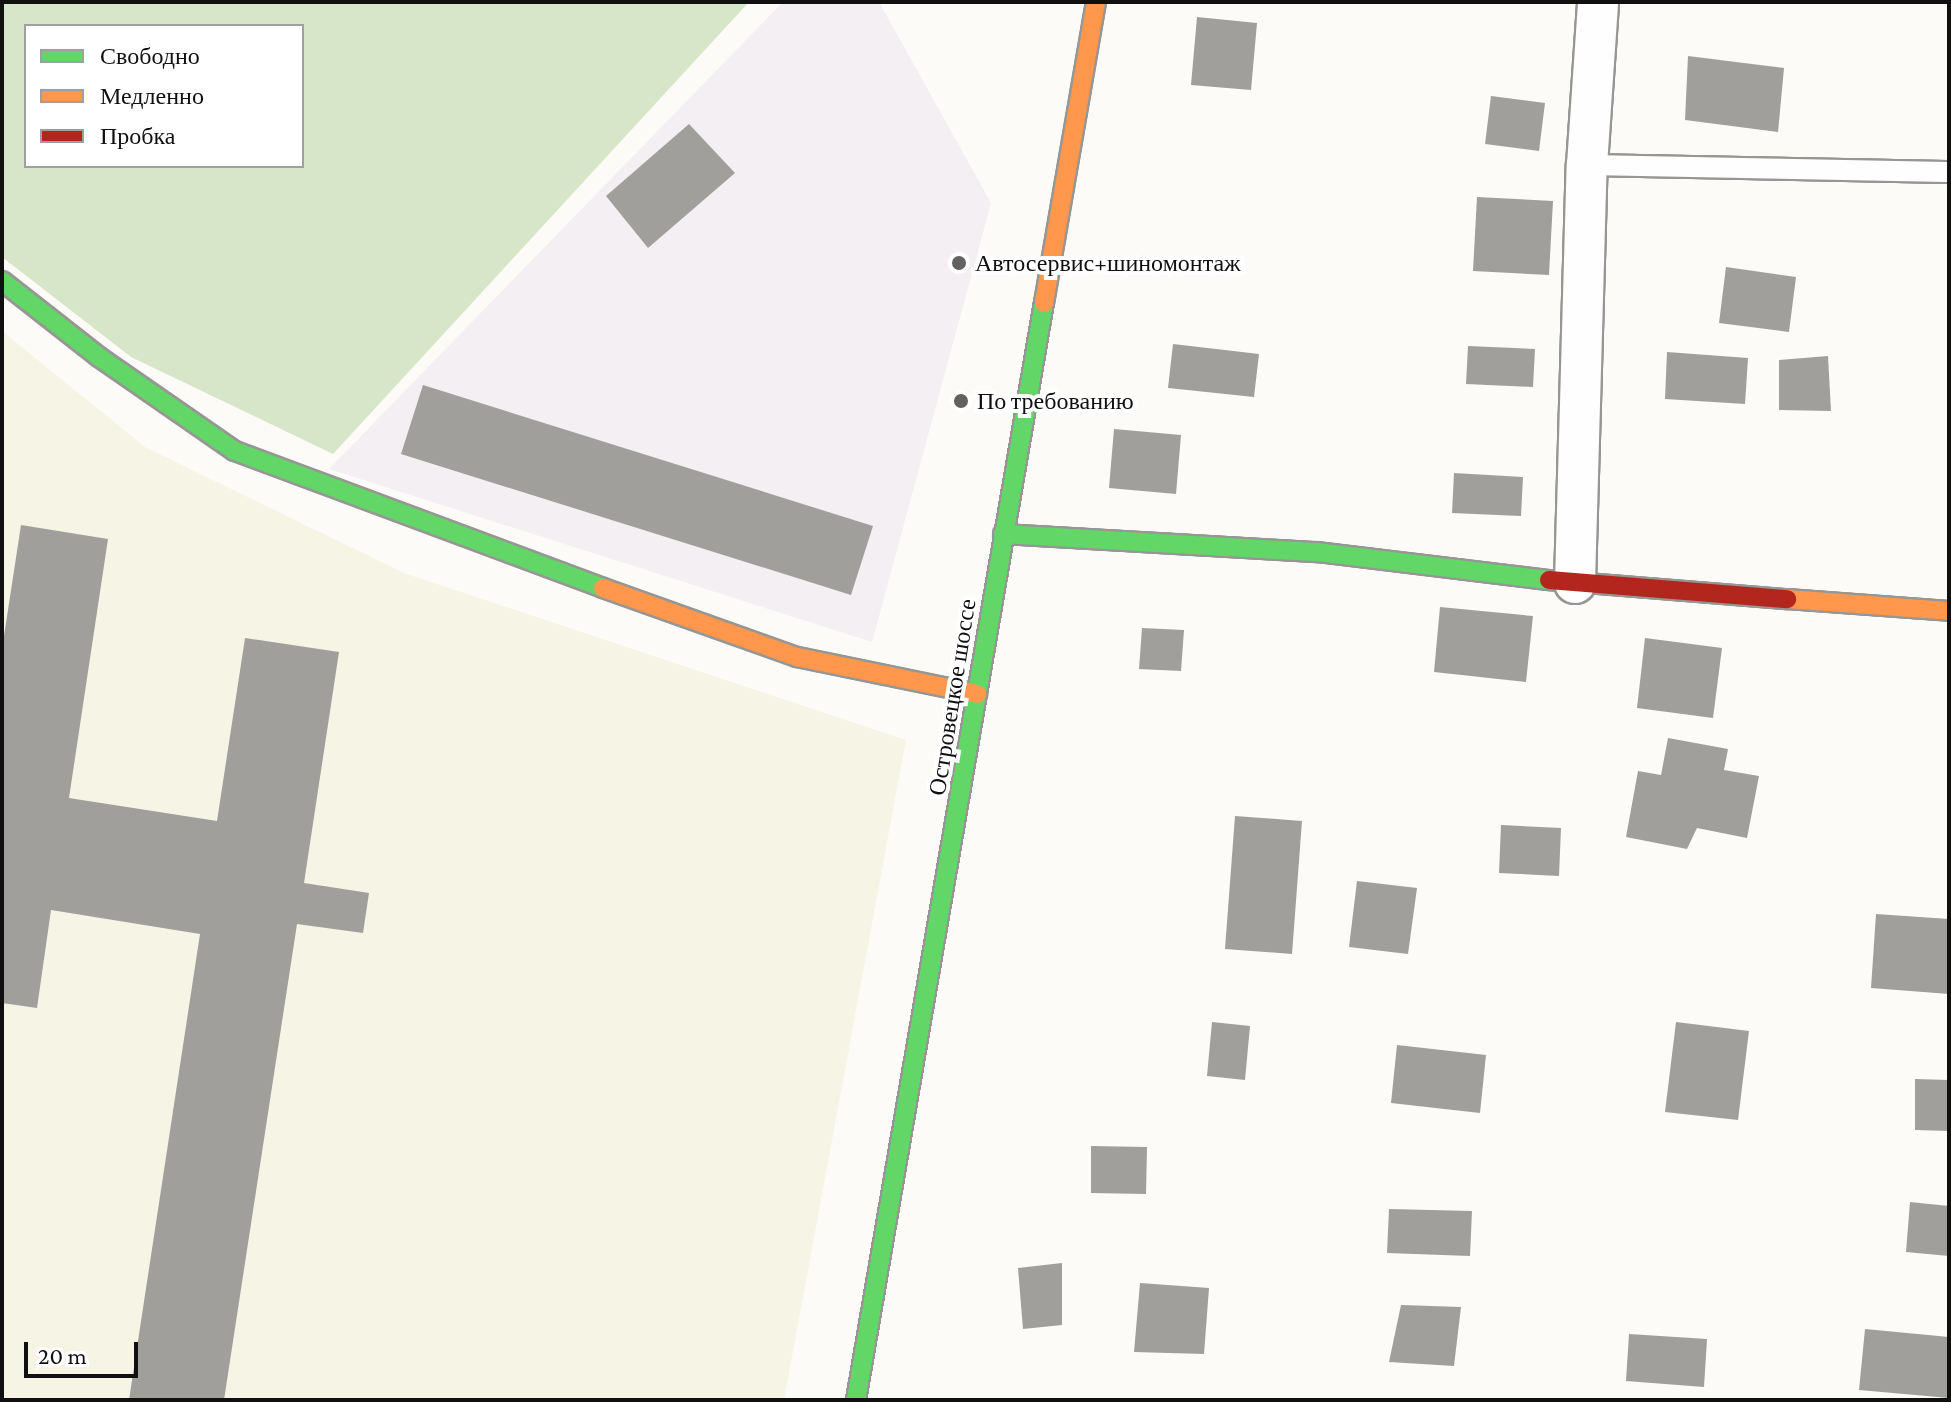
<!DOCTYPE html>
<html>
<head>
<meta charset="utf-8">
<style>
	body { margin:0 }
	#map { position:relative; width:1951px; height:1402px; overflow:hidden; background:#fcfbf7; font-family:"Crimson Pro",serif }
	div>[style] { position:absolute }
	.industrial>* { inset:0; background:#f4eff2 }
	.farmland>* { inset:0; background:#f6f5e5 }
	.forest>* { inset:0; background:#d7e6c8 }
	.building>* { inset:0; background:#a09f9c }
	.roads { filter:drop-shadow(2px 0 #969694) drop-shadow(-2px 0 #969694) drop-shadow(0 2px #969694) drop-shadow(0 -2px #969694) }
	.lane>* { height:20px; margin:-10px; padding:0 10px; transform-origin:10px; border-radius:10px; background:#fffefe }
	.street>* { height:40px; margin:-20px; padding:0 20px; transform-origin:20px; border-radius:20px; background:#fffefe }
	.fast>* { height:18px; margin:-9px; padding:0 9px; transform-origin:9px; border-radius:9px; background:#63d668 }
	.slow>* { height:18px; margin:-9px; padding:0 9px; transform-origin:9px; border-radius:9px; background:#ff974d }
	.jam>* { height:18px; margin:-9px; padding:0 9px; transform-origin:9px; border-radius:9px; background:#b3261e }
	.dots>* { width:22px; height:22px; translate:-50% -50%; box-sizing:border-box; border:4px solid #fff; border-radius:50% }
	span { translate:-50% -50%; white-space:nowrap; text-align:center; line-height:1.15; -webkit-text-stroke:8px #fff; paint-order:stroke }
	.poi-label { font-size:24px; color:#101010 }
	.left { translate:0 -50%; text-align:left }
	.street-label { font-size:24px; color:#101010 }
	.frame { position:absolute; inset:0; border:4px solid #101010; pointer-events:none }
	.legend { position:absolute; left:24px; top:24px; width:280px; height:144px; box-sizing:border-box; background:#fff; border:2px solid #9f9f9f; margin:0; padding:10px 14px; list-style:none; font-size:24px; color:#101010 }
	.legend li { display:flex; align-items:center; gap:16px; height:40px }
	.legend b { width:40px; border:2px solid #9f9f9f }
	.scale { position:absolute; left:24px; top:1342px; width:114px; height:36px; box-sizing:border-box; border:4px solid #101010; border-top:0; padding-left:10px; font-size:24px; line-height:28px; white-space:nowrap; color:#101010; -webkit-text-stroke:6px #fff; paint-order:stroke }
</style>
</head>
<body>
<div id="map">
	<div class="industrial">
		<div style="clip-path:polygon(783px 2px,879px 2px,991px 203px,872px 642px,329px 469px)"></div>
	</div>
	<div class="farmland">
		<div style="clip-path:polygon(2px 331px,145px 447px,404px 573px,906px 740px,784px 1400px,2px 1400px)"></div>
	</div>
	<div class="forest">
		<div style="clip-path:polygon(evenodd,2px 2px,749px 2px,333px 454px,131px 357px,2px 257px,2px 2px,26px 26px,302px 26px,302px 166px,26px 166px,26px 26px)"></div>
	</div>
	<div class="building">
		<div style="clip-path:polygon(1197px 17px,1257px 23px,1251px 90px,1191px 85px)"></div>
		<div style="clip-path:polygon(1688px 56px,1784px 68px,1778px 132px,1685px 120px)"></div>
		<div style="clip-path:polygon(1491px 96px,1545px 103px,1539px 151px,1485px 144px)"></div>
		<div style="clip-path:polygon(689px 124px,735px 173px,648px 248px,606px 196px)"></div>
		<div style="clip-path:polygon(1477px 197px,1553px 201px,1549px 275px,1473px 271px)"></div>
		<div style="clip-path:polygon(1726px 267px,1796px 277px,1789px 332px,1719px 323px)"></div>
		<div style="clip-path:polygon(1173px 344px,1259px 354px,1254px 397px,1168px 388px)"></div>
		<div style="clip-path:polygon(1468px 346px,1535px 349px,1533px 387px,1466px 384px)"></div>
		<div style="clip-path:polygon(1667px 352px,1748px 358px,1745px 404px,1665px 399px)"></div>
		<div style="clip-path:polygon(1828px 356px,1831px 411px,1779px 410px,1779px 360px)"></div>
		<div style="clip-path:polygon(423px 385px,873px 526px,851px 595px,401px 454px)"></div>
		<div style="clip-path:polygon(1114px 429px,1181px 435px,1176px 494px,1109px 488px)"></div>
		<div style="clip-path:polygon(1454px 473px,1523px 477px,1521px 516px,1452px 513px)"></div>
		<div style="clip-path:polygon(21px 525px,108px 539px,69px 798px,217px 821px,245px 638px,339px 652px,304px 883px,369px 893px,363px 933px,297px 924px,224px 1400px,129px 1400px,200px 934px,51px 910px,37px 1008px,2px 1003px,2px 649px)"></div>
		<div style="clip-path:polygon(1440px 607px,1533px 616px,1526px 682px,1434px 672px)"></div>
		<div style="clip-path:polygon(1142px 628px,1184px 630px,1181px 671px,1139px 669px)"></div>
		<div style="clip-path:polygon(1645px 638px,1722px 648px,1713px 718px,1637px 708px)"></div>
		<div style="clip-path:polygon(1668px 738px,1728px 749px,1724px 770px,1759px 776px,1747px 838px,1697px 828px,1687px 849px,1626px 837px,1638px 771px,1661px 775px)"></div>
		<div style="clip-path:polygon(1235px 816px,1302px 821px,1292px 954px,1225px 949px)"></div>
		<div style="clip-path:polygon(1501px 825px,1561px 828px,1559px 876px,1499px 873px)"></div>
		<div style="clip-path:polygon(1357px 881px,1417px 888px,1408px 954px,1349px 947px)"></div>
		<div style="clip-path:polygon(1876px 914px,1949px 919px,1949px 994px,1871px 988px)"></div>
		<div style="clip-path:polygon(1212px 1022px,1250px 1026px,1245px 1080px,1207px 1076px)"></div>
		<div style="clip-path:polygon(1676px 1022px,1749px 1031px,1738px 1120px,1665px 1112px)"></div>
		<div style="clip-path:polygon(1397px 1045px,1486px 1055px,1480px 1113px,1391px 1103px)"></div>
		<div style="clip-path:polygon(1915px 1079px,1949px 1080px,1949px 1131px,1915px 1130px)"></div>
		<div style="clip-path:polygon(1091px 1146px,1147px 1147px,1146px 1194px,1091px 1193px)"></div>
		<div style="clip-path:polygon(1910px 1202px,1949px 1206px,1949px 1256px,1906px 1252px)"></div>
		<div style="clip-path:polygon(1389px 1209px,1472px 1211px,1470px 1256px,1387px 1253px)"></div>
		<div style="clip-path:polygon(1062px 1263px,1062px 1325px,1023px 1329px,1018px 1268px)"></div>
		<div style="clip-path:polygon(1140px 1283px,1209px 1288px,1204px 1354px,1134px 1352px)"></div>
		<div style="clip-path:polygon(1401px 1305px,1461px 1307px,1454px 1366px,1389px 1362px)"></div>
		<div style="clip-path:polygon(1865px 1329px,1949px 1337px,1949px 1398px,1859px 1390px)"></div>
		<div style="clip-path:polygon(1629px 1334px,1707px 1339px,1704px 1387px,1626px 1381px)"></div>
	</div>
	<div class="roads">
		<div class="lane">
			<div style="left:1587px;top:165px;width:362px;rotate:1.1deg"></div>
		</div>
		<div class="street">
			<div style="left:1575px;top:583px;width:418px;rotate:-88.4deg"></div>
			<div style="left:1587px;top:165px;width:163px;rotate:-86.1deg"></div>
		</div>
		<div class="fast">
			<div style="left:2px;top:281px;width:123px;rotate:38.1deg"></div>
			<div style="left:99px;top:357px;width:165px;rotate:34.7deg"></div>
			<div style="left:235px;top:451px;width:393px;rotate:20.4deg"></div>
			<div style="left:1003px;top:534px;width:315px;rotate:3.3deg"></div>
			<div style="left:1317px;top:552px;width:234px;rotate:6.9deg"></div>
			<div style="left:856px;top:1400px;width:1113px;rotate:-80.28deg"></div>
		</div>
		<div class="slow">
			<div style="left:1044px;top:303px;width:305px;rotate:-80.2deg"></div>
			<div style="left:603px;top:588px;width:206px;rotate:19.6deg"></div>
			<div style="left:797px;top:657px;width:184px;rotate:11.6deg"></div>
			<div style="left:1787px;top:599px;width:162px;rotate:4.2deg"></div>
		</div>
		<div class="jam">
			<div style="left:1549px;top:580px;width:239px;rotate:4.6deg"></div>
		</div>
	</div>
	<div class="dots">
		<div style="left:959px;top:263px;background:#636261"></div>
		<div style="left:961px;top:401px;background:#636261"></div>
	</div>
	<div class="poi-label">
		<span class="left" style="left:975px;top:263px">Автосервис+шиномонтаж</span>
		<span class="left" style="left:977px;top:401px">По требованию</span>
	</div>
	<div class="street-label">
		<span style="left:952px;top:697px;rotate:-81deg">Островецкое шоссе</span>
	</div>
	<div class="frame"></div>
	<ul class="legend">
	<li><b style="height:10px;background:#63d668"></b>Свободно</li>
	<li><b style="height:10px;background:#ff974d"></b>Медленно</li>
	<li><b style="height:10px;background:#b3261e"></b>Пробка</li>
	</ul>
	<div class="scale">20 m</div>
</div>
</body>
</html>
